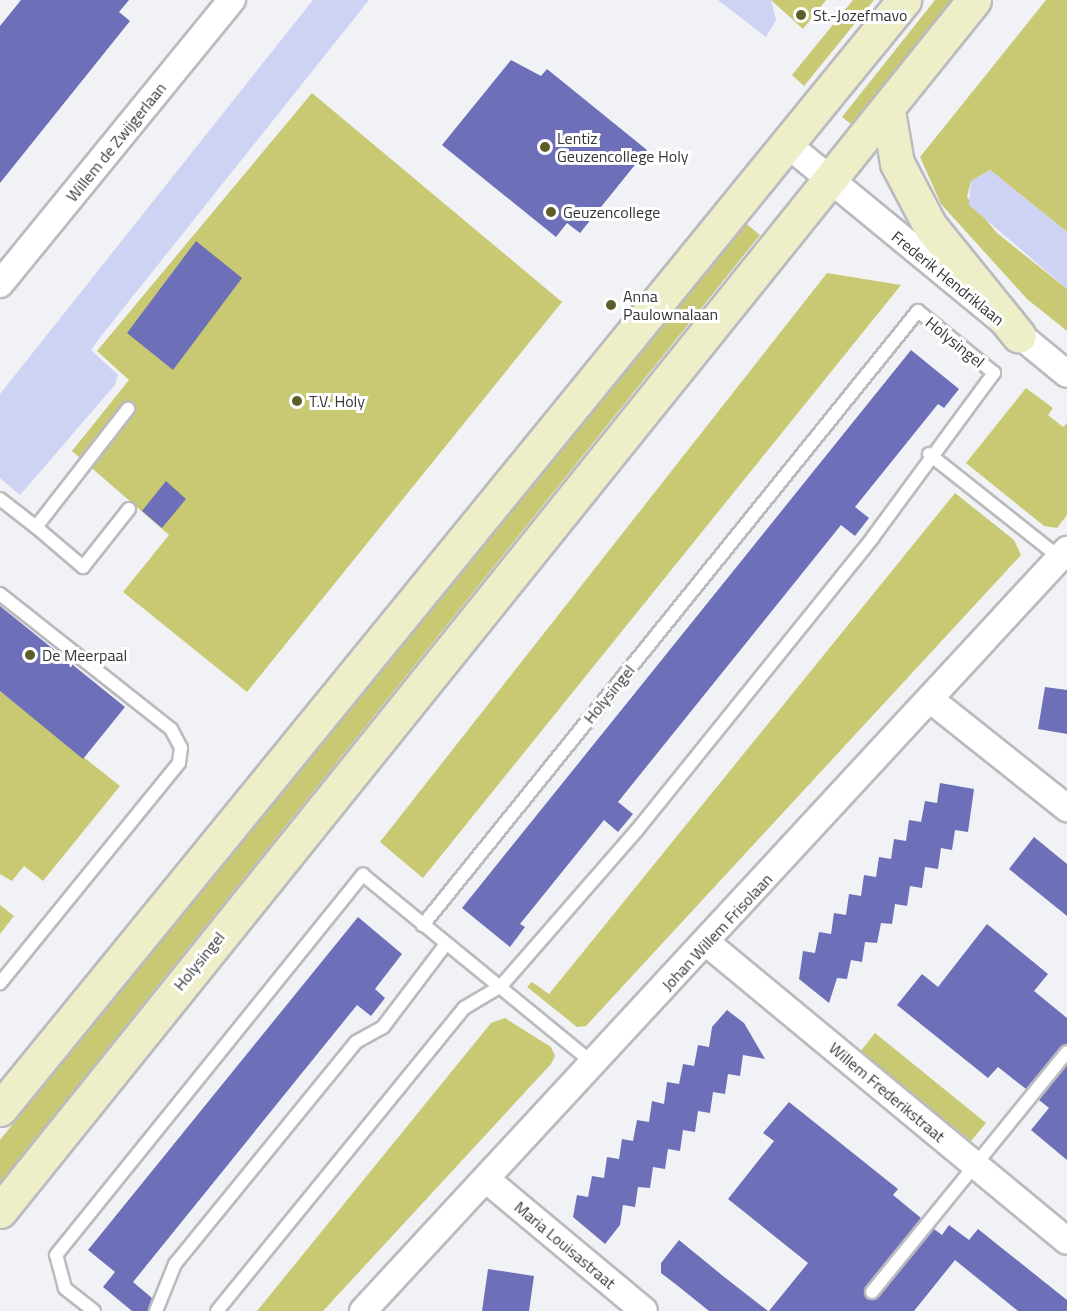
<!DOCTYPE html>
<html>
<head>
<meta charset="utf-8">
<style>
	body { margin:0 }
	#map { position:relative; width:1067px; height:1311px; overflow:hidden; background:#f1f2f6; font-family:"Titillium Web",sans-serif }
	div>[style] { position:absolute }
	.green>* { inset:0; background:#c9c974 }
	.water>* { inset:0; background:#cfd3f3 }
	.building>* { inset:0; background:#6d70b8 }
	.roads { filter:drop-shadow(2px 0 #bababf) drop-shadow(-2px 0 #bababf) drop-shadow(0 2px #bababf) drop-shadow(0 -2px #bababf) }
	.lane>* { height:12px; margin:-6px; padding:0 6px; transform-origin:6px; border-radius:6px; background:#fff }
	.street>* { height:26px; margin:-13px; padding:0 13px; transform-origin:13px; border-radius:13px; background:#fff }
	.secondary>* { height:33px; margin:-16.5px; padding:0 16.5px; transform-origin:16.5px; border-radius:16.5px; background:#eeeec9 }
	.dots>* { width:16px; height:16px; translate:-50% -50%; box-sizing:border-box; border:3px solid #fff; border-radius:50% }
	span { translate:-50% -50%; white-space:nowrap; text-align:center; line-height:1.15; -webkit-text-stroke:6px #fff; paint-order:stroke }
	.poi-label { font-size:16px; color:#353637 }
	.left { translate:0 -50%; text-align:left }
	.street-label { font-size:16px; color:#353637 }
</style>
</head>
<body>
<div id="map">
	<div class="green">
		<div style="clip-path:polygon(771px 0,826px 0,803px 29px)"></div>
		<div style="clip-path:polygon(853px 0,874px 0,804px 86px,792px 75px)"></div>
		<div style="clip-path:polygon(935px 0,951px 0,852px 125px,842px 117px)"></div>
		<div style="clip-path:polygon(1046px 0,1067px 0,1067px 232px,990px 170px,971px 181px,967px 197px,997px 233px,1067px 289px,1067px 331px,1027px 299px,941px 204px,920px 157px)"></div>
		<div style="clip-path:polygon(312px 93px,562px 302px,247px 692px,123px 592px,169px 535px,72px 451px,129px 380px,97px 351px)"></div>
		<div style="clip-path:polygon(743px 221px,760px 235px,0 1182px,0 1140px)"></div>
		<div style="clip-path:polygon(827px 273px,901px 285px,423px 878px,380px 842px)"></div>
		<div style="clip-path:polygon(1026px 388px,1053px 408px,1048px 415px,1063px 427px,1067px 423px,1067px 515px,1057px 528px,1044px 526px,966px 463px)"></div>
		<div style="clip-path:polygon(955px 493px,1014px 540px,1021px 555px,586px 1026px,577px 1027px,527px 987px,532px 982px,549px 994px)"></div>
		<div style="clip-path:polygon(0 691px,120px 786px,43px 881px,24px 866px,12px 881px,0 874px)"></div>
		<div style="clip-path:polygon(0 905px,14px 916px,0 934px)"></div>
		<div style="clip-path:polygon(505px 1018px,551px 1047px,555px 1056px,551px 1064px,323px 1311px,257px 1311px,491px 1023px)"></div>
		<div style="clip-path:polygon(875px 1033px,986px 1123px,971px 1141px,860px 1052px)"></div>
	</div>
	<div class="water">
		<div style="clip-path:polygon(313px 0,369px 0,102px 335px,91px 350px,118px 375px,115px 385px,20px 495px,0 478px,0 394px)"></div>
		<div style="clip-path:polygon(718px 0,771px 0,776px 20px,766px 37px)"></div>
		<div style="clip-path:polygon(990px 170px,1067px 232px,1067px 289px,969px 205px,971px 181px)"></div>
	</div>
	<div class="building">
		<div style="clip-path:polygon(21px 0,129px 0,119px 12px,130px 21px,0 183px,0 26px)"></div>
		<div style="clip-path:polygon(511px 60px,541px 76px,547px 69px,647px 150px,580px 233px,567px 223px,556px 237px,442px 145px)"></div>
		<div style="clip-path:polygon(196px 241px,242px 278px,173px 370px,127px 333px)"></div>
		<div style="clip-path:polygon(911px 350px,959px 389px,944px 408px,938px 404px,855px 507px,869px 518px,855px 536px,841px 525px,618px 802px,633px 814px,618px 832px,604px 820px,520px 924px,525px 927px,510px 947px,462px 908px)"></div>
		<div style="clip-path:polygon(166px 481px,186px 499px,162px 528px,142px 511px)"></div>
		<div style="clip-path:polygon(0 606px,125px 707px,83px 759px,0 691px)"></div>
		<div style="clip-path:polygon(1045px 687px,1067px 690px,1067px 734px,1038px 729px)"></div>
		<div style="clip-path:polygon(940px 783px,974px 789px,968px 832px,955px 830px,952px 850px,941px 848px,938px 869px,925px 867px,922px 888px,910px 886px,907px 906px,895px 904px,892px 924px,881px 923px,877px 943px,865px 942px,862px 962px,851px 960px,847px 979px,837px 978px,829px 1003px,799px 979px,803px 951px,815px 953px,819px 932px,831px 934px,834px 913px,846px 915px,849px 894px,861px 896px,864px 875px,876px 877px,879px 857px,891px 859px,894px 839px,906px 841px,909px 820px,921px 822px,925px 801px,937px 803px)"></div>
		<div style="clip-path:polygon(1034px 837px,1067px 864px,1067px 916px,1009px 869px)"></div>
		<div style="clip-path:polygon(358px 917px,402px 954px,375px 989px,385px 998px,371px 1016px,357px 1005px,133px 1282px,152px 1298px,148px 1311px,132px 1311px,103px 1287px,115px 1272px,88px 1250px)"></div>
		<div style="clip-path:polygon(987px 924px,1048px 974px,1034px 991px,1067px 1018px,1067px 1044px,1026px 1089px,998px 1067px,988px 1078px,897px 1005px,922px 974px,938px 987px)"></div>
		<div style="clip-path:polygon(727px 1010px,744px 1023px,765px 1059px,743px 1055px,740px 1076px,728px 1074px,725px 1094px,713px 1092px,710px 1113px,698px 1111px,695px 1132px,683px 1130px,680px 1151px,668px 1149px,665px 1169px,653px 1167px,650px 1188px,638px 1187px,635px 1207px,623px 1205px,620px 1225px,605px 1244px,573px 1217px,577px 1195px,588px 1197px,592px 1176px,604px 1178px,607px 1157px,619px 1159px,622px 1139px,633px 1141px,637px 1120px,649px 1122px,652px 1101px,664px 1104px,667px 1082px,679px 1084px,683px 1064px,694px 1066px,698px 1045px,709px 1047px,712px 1027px)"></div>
		<div style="clip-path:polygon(1067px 1065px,1067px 1160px,1031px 1130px,1049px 1108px,1039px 1100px)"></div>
		<div style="clip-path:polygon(789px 1102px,898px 1189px,893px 1195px,921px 1218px,866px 1287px,867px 1299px,878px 1297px,934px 1229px,942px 1235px,949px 1225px,969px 1240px,978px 1229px,1067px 1300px,1067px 1311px,1018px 1311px,955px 1260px,914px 1311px,769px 1311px,808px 1263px,728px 1199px,774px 1141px,763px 1133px)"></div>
		<div style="clip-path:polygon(679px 1240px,723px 1276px,768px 1311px,709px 1311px,678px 1286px,661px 1273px,661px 1263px)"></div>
		<div style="clip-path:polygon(488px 1269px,534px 1276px,529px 1311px,482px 1311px)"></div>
	</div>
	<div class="roads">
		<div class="lane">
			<div style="left:929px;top:454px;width:167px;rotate:38.4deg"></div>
			<div style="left:0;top:499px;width:46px;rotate:37.9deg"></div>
			<div style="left:36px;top:527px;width:150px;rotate:-52.1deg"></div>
			<div style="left:36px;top:527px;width:62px;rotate:40.4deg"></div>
			<div style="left:83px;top:567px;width:74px;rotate:-51.6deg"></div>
			<div style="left:0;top:594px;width:218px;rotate:38.3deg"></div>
			<div style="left:171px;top:729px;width:21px;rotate:62deg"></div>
			<div style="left:181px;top:748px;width:15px;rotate:98deg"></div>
			<div style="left:179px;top:763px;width:284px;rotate:129.1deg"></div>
			<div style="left:872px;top:1292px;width:309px;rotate:-50.9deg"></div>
			<div style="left:94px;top:1311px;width:37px;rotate:-142deg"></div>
			<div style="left:65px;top:1288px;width:34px;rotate:-105deg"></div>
			<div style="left:56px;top:1255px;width:489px;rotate:-51.1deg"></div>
			<div style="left:363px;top:875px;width:297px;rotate:39.3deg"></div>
			<div style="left:156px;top:1311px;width:51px;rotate:-68deg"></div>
			<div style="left:175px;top:1264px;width:286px;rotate:-50.8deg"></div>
			<div style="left:356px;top:1042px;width:31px;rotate:-29deg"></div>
			<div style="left:383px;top:1027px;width:104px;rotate:-52.8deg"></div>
			<div style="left:217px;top:1311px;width:391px;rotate:-50.8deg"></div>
			<div style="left:464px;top:1008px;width:43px;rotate:-30.7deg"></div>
			<div style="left:501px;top:986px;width:207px;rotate:-48.9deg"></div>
			<div style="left:637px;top:830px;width:376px;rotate:-51.1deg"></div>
			<div style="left:873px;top:537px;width:204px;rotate:-53.6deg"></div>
			<div style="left:994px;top:373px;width:98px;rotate:-140.8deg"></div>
			<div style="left:918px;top:311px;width:789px;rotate:128.88deg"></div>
		</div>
		<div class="street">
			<div style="left:787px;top:144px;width:362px;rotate:39.4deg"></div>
			<div style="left:0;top:284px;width:367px;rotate:-50.8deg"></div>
			<div style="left:931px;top:700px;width:174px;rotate:38.5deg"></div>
			<div style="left:707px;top:943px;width:467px;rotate:39.6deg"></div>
			<div style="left:487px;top:1180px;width:204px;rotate:39.8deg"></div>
			<div style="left:363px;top:1311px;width:1037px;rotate:-47.23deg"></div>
		</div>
		<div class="secondary">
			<div style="left:888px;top:111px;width:53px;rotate:80.2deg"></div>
			<div style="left:897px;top:163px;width:71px;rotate:62.4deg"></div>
			<div style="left:930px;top:226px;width:141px;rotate:51deg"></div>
			<div style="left:0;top:1109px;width:1431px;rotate:-50.81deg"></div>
			<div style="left:0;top:1211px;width:1554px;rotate:-51.19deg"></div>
		</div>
	</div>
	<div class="dots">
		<div style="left:801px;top:15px;background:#5d5d2a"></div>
		<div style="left:545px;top:147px;background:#5d5d2a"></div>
		<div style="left:551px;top:212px;background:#5d5d2a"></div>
		<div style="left:611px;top:305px;background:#5d5d2a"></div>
		<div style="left:297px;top:401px;background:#5d5d2a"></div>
		<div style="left:30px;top:655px;background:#5d5d2a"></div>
	</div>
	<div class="poi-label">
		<span class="left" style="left:813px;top:15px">St.-Jozefmavo</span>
		<span class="left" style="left:557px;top:147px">Lentiz<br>Geuzencollege Holy</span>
		<span class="left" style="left:563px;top:212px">Geuzencollege</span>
		<span class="left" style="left:623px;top:305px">Anna<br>Paulownalaan</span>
		<span class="left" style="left:309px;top:401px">T.V. Holy</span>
		<span class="left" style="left:42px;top:655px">De Meerpaal</span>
	</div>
	<div class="street-label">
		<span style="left:116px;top:142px;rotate:-51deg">Willem de Zwijgerlaan</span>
		<span style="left:948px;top:278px;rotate:39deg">Frederik Hendriklaan</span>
		<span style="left:955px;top:342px;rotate:39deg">Holysingel</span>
		<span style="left:609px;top:694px;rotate:-51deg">Holysingel</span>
		<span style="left:717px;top:932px;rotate:-47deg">Johan Willem Frisolaan</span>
		<span style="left:199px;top:961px;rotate:-51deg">Holysingel</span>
		<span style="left:887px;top:1092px;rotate:40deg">Willem Frederikstraat</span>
		<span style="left:565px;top:1245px;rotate:40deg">Maria Louisastraat</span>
	</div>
</div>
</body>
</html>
